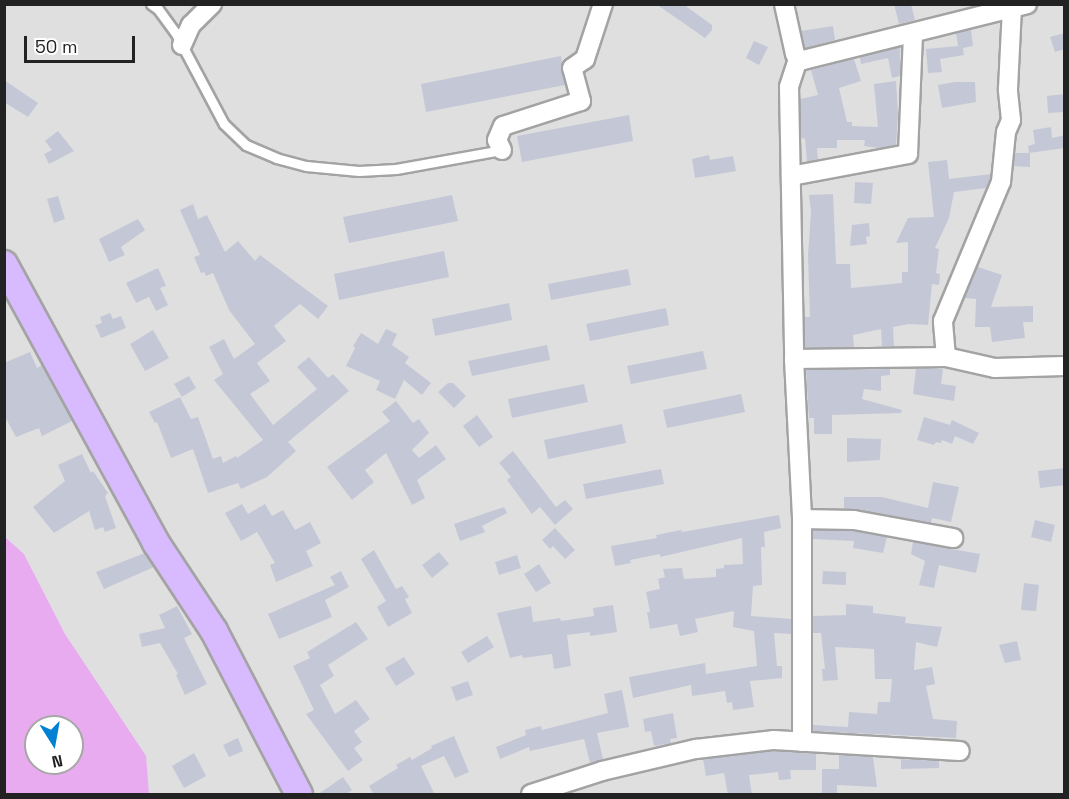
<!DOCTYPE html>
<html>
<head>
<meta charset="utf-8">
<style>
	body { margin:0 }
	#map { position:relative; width:1069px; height:799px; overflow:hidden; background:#e8e8f3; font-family:"Space Grotesk",sans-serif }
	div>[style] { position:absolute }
	.residential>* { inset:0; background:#dfdfe0 }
	.grass>* { inset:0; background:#e9abf0 }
	.building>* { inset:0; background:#c4c8d6 }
	.roads { filter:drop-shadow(2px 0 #a3a3a3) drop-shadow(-2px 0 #a3a3a3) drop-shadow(0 2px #a3a3a3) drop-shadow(0 -2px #a3a3a3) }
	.lane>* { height:9px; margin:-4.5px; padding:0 4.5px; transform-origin:4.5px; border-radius:4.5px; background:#fff }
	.street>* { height:18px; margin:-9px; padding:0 9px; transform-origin:9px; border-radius:9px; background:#fff }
	.secondary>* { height:26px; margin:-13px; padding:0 13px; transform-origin:13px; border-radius:13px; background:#d8baff }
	span { translate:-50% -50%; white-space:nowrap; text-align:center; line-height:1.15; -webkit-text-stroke:4.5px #fff; paint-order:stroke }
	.frame { position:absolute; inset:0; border:6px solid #222; pointer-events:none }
	.north { position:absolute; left:24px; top:715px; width:60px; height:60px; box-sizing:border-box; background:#fff; border:2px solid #a7a7a7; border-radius:50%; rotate:169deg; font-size:16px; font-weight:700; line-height:24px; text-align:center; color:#222 }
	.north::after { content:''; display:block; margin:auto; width:21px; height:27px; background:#0081d3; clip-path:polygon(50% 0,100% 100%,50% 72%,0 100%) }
	.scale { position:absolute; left:24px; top:36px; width:111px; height:27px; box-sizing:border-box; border:3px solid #222; border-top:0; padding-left:8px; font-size:18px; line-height:21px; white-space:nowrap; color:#222; -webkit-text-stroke:4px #fff; paint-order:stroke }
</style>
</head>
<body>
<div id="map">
	<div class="residential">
		<div style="clip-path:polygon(4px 5px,1064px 5px,1064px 794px,149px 794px,145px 756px,65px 634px,24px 554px,5px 536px)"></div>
	</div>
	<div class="grass">
		<div style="clip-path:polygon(evenodd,4px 536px,24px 554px,65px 634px,146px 756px,149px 794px,5px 794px,4px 536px,36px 727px,72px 727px,72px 763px,36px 763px,36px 727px)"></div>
	</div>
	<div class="building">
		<div style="clip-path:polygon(656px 4px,683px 4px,712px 25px,712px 30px,705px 38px)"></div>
		<div style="clip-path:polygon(894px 4px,911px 4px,915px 20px,899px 24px)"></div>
		<div style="clip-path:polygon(833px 26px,835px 40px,805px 48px,801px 31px)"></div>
		<div style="clip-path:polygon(971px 30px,973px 46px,963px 48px,964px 55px,940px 59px,942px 72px,928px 73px,926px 49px,958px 46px,956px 33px)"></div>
		<div style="clip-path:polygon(1065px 33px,1065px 49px,1055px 52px,1050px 37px)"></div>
		<div style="clip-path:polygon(754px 41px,768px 47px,759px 65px,746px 58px)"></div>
		<div style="clip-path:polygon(900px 47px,900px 76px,892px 78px,888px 58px,861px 64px,860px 57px)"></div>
		<div style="clip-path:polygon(561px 56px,565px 85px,426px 112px,421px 84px)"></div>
		<div style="clip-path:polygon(854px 59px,861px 81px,839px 88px,847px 122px,852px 122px,852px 126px,878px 127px,874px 84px,896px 81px,898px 115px,896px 145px,879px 148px,864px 146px,865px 140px,837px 140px,837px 148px,817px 148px,818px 159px,807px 162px,805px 138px,802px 139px,801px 136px,800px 99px,818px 95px,811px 70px)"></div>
		<div style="clip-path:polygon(4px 80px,38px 103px,28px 117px,4px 102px)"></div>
		<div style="clip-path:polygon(955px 82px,975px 82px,976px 102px,942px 108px,938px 85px)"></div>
		<div style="clip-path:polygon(1065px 94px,1065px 112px,1048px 113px,1047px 96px)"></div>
		<div style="clip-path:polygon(629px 115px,633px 141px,522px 162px,517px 136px)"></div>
		<div style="clip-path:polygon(1051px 127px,1052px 138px,1065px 135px,1065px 148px,1029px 153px,1028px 146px,1035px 144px,1033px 130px)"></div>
		<div style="clip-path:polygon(58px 131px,74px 151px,49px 164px,44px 154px,52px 150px,45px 141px)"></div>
		<div style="clip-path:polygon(1015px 153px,1030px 153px,1030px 167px,1014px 166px)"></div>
		<div style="clip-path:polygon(709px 155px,710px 160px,733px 156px,736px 171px,695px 178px,692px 159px)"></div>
		<div style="clip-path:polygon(947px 160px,949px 179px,991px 174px,990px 179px,986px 188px,954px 192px,949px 218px,935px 248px,939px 249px,936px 273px,940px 274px,939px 285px,932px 284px,928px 325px,909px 324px,893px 327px,894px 346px,882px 346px,881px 329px,853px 335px,854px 347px,805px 348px,804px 317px,810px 317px,808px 255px,811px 212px,809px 195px,833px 194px,836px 264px,850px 264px,851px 288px,902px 283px,902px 272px,908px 272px,908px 242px,896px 243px,908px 218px,934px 217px,928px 162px)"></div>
		<div style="clip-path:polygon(855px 182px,873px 183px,871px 204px,854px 203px)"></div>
		<div style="clip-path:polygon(452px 195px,458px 221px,349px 243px,343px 217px)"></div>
		<div style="clip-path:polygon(58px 196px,65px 219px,54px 223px,47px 199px)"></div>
		<div style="clip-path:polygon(193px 204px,198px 219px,207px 215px,225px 252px,238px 241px,255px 261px,260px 255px,328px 306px,318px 319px,300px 304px,274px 326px,286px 341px,257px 363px,270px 381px,250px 394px,273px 425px,317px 389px,297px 367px,309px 357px,328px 378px,333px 374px,349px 391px,288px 442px,296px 451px,267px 477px,241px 489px,238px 483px,208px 493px,193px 449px,171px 458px,157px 422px,155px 423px,149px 412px,180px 397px,191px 419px,198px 417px,213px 459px,221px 456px,223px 463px,236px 456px,237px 458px,263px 440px,214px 380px,223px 374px,209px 347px,224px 339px,234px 359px,255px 344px,229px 310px,213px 273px,206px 276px,204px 272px,201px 273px,194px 257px,200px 255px,180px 210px)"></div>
		<div style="clip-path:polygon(138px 219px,145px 230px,121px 247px,125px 255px,109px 262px,99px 239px)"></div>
		<div style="clip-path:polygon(869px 223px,870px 236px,866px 237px,867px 244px,850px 246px,852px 225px)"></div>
		<div style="clip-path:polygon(444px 251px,449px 277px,339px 300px,334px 274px)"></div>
		<div style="clip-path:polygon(978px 267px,1002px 275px,991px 307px,1033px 306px,1033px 322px,1023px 322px,1025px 338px,992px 342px,990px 327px,975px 327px,976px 299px,965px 298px)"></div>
		<div style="clip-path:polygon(158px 268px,166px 286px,160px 288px,168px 305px,156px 311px,149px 297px,136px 303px,126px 283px)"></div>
		<div style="clip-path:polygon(628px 269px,631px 285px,551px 300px,548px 284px)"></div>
		<div style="clip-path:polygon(509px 303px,512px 320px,435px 336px,432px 319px)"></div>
		<div style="clip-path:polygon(666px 308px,669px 325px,590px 341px,586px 324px)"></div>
		<div style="clip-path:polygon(110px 313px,113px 319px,121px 316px,126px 328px,101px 338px,95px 325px,102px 323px,100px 317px)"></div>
		<div style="clip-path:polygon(386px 329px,397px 334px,392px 345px,409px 357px,405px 363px,431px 383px,422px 395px,404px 380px,395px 399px,376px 390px,380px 381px,346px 366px,355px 348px,353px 346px,361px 333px,378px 344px)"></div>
		<div style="clip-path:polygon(153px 330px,169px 358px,145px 371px,130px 344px)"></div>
		<div style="clip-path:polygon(547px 345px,550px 360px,472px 376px,468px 361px)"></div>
		<div style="clip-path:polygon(703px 351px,707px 369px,631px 384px,627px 366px)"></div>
		<div style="clip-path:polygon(30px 352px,37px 368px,42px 365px,72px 421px,42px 436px,39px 428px,16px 437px,4px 415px,4px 363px)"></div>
		<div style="clip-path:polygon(928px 368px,943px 369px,941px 384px,956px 386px,954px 401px,913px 394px,916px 369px)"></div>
		<div style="clip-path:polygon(890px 369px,890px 375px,881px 376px,881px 391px,864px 389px,862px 399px,902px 410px,901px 413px,832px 415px,832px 434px,814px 434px,814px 418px,809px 418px,806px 370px)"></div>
		<div style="clip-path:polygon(189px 376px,196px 388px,182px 397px,174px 384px)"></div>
		<div style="clip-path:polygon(448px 383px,453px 383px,466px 396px,454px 408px,438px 392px)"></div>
		<div style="clip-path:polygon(584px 384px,588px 402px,512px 418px,508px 399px)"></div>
		<div style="clip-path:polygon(741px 394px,745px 412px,667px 428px,663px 410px)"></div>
		<div style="clip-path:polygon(396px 401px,413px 423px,419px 419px,429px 433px,412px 450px,419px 458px,436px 445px,446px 459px,417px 480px,425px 498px,412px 505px,386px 453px,365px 470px,374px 482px,352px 500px,327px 467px,390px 421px,382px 412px)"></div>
		<div style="clip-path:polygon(477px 415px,493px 437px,479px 447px,463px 426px)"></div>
		<div style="clip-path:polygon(924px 417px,950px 425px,952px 420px,979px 433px,973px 444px,955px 436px,952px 444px,942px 440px,941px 443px,936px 442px,934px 445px,917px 440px)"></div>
		<div style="clip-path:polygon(622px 424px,626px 443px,548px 459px,544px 440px)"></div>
		<div style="clip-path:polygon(847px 438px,881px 439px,880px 460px,847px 462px)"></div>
		<div style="clip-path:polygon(513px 451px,556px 507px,565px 500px,573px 509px,555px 525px,540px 507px,532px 514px,507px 480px,511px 477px,499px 463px)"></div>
		<div style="clip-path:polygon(82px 454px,91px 473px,93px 471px,108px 493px,105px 496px,116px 528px,105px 532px,103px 527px,95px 530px,89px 511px,54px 533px,33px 507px,65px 481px,58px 465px)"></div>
		<div style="clip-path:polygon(1065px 468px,1065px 485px,1040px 488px,1038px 471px)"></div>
		<div style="clip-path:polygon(661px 469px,664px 484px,586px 499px,583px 484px)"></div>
		<div style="clip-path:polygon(933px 482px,959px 487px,951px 522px,932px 518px,931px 523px,844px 509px,844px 497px,882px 497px,928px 508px)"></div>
		<div style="clip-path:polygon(242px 504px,248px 514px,265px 504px,272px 516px,283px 510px,295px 530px,310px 522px,321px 543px,306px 551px,313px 566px,276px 582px,270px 565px,275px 563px,257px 532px,241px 541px,225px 513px)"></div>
		<div style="clip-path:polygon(504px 507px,507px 513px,482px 526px,485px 532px,460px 541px,454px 524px)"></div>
		<div style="clip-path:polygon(779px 515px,781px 528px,764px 532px,765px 547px,761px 547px,762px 585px,753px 586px,751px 616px,791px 619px,791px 634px,774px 633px,777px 666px,782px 666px,782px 678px,750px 681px,754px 707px,733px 710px,732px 702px,727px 703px,725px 691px,692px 696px,691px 685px,633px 698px,629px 677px,705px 663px,706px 674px,757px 666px,754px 631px,733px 627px,734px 611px,695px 619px,698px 632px,680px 636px,677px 624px,650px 629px,647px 612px,650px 612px,646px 592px,660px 589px,658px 579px,665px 577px,663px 569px,682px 568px,684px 579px,716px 577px,716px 569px,724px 568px,724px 565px,743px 564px,742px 538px,660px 557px,660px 554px,630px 560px,631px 563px,615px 566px,611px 546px,657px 538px,656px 535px,681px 530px,682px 532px)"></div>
		<div style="clip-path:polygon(1035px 520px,1055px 525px,1051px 542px,1031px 537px)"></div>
		<div style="clip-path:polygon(555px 528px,575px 550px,565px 559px,553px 546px,550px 549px,542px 540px)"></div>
		<div style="clip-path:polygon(813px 530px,853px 531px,887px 537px,883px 553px,853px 548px,854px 541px,813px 539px)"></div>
		<div style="clip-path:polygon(913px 542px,980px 554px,976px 573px,939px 565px,934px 588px,919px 585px,925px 561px,911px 554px)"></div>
		<div style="clip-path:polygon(374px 550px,396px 589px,402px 586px,409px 597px,405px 599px,412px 613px,388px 627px,377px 607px,386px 601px,361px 559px)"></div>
		<div style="clip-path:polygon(439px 552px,449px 564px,432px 578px,422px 565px)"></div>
		<div style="clip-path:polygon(145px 553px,154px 567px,104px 589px,96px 572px)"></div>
		<div style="clip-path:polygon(517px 555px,521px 568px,499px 575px,495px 562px)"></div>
		<div style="clip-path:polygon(539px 564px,551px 583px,536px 592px,524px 574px)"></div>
		<div style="clip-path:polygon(341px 571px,349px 587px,325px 600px,332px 617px,279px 639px,268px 614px,335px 585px,330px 577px)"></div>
		<div style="clip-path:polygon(823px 571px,846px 572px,846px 585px,822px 584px)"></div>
		<div style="clip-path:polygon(1024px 583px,1039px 585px,1036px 611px,1021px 610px)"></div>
		<div style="clip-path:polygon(846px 604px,873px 606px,873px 613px,906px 617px,905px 623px,942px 627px,937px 647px,916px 642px,914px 670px,932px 667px,935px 684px,926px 686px,933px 719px,957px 721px,956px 738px,813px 731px,813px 725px,848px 727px,849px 712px,877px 714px,878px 702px,890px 702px,892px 679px,875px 679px,874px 649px,835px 647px,838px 680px,823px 681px,822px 669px,825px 669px,821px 633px,813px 633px,813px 616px,846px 615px)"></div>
		<div style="clip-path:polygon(613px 605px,617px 632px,590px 636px,590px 632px,567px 635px,571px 666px,554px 669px,552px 654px,523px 658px,522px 655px,510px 658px,497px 613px,531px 606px,533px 622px,560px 618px,561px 621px,594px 616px,593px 608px)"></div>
		<div style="clip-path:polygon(177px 606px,192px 634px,184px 638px,207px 684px,185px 695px,176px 675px,178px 674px,160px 643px,142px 647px,139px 634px,165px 628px,159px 615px)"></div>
		<div style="clip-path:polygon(356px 622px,368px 639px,328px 665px,334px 676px,320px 685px,335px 714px,356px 700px,370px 719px,354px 731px,362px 742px,354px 748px,363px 760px,348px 771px,306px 714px,314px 710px,293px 666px,310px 658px,307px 652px)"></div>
		<div style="clip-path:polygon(487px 636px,494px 647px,468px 663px,461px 652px)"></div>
		<div style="clip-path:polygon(1017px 641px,1021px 660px,1005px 663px,999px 645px)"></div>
		<div style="clip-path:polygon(404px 657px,415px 674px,396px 686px,385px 668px)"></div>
		<div style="clip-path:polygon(468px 681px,473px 695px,456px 701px,451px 687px)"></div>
		<div style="clip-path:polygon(622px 690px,629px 727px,597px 733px,603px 759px,590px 763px,584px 739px,530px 751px,529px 747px,500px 759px,496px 747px,526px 735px,525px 730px,541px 726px,542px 730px,608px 713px,604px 694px)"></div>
		<div style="clip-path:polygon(673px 713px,677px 738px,670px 739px,671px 743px,654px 746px,651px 731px,645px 732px,643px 719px)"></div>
		<div style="clip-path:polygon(454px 736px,469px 772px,455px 778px,444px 756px,421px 766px,435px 795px,374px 795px,369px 786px,398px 768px,396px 765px,410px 757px,412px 760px,432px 748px,431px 746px)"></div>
		<div style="clip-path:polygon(238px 738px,243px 751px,229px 757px,223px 745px)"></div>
		<div style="clip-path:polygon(774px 751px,816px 754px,816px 770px,790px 770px,791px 779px,779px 780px,778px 772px,749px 775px,752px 795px,728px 795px,724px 773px,706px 776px,703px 759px)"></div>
		<div style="clip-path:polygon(194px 753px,206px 776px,184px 788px,172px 766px)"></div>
		<div style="clip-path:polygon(839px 755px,873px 757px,877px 787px,837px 785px,837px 795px,822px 795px,822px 769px,839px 769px)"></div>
		<div style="clip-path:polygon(901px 759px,939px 761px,939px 768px,901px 769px)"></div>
		<div style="clip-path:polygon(343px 777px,352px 790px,345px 795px,317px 795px)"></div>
	</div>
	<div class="roads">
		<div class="lane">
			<div style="left:151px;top:4px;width:9px;rotate:36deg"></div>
			<div style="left:158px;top:9px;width:29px;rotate:54deg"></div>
			<div style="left:175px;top:32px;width:104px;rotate:62deg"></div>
			<div style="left:224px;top:124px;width:30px;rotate:44deg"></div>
			<div style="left:246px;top:145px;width:33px;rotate:23deg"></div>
			<div style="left:276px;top:158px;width:31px;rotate:15deg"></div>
			<div style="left:306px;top:166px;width:53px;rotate:5.4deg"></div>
			<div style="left:359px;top:171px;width:37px;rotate:-3deg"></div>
			<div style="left:396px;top:169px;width:108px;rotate:-10.2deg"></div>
		</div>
		<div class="street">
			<div style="left:784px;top:4px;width:51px;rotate:77.6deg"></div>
			<div style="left:795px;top:54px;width:6px;rotate:59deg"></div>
			<div style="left:182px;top:45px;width:22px;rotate:-66deg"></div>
			<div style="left:191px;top:25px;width:30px;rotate:-45deg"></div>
			<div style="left:798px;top:59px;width:29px;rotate:108deg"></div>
			<div style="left:789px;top:87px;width:272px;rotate:88.9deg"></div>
			<div style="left:794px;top:359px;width:160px;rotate:87.1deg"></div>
			<div style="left:802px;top:519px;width:223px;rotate:90deg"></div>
			<div style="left:798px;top:59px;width:5px;rotate:11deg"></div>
			<div style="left:803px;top:60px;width:231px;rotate:-14deg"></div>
			<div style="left:502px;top:150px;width:11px;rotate:-117deg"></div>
			<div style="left:497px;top:140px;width:15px;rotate:-67deg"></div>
			<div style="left:503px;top:126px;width:82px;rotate:-17.8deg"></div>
			<div style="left:581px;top:101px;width:34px;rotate:-105deg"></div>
			<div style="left:572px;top:68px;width:16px;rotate:-35deg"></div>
			<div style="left:585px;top:59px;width:58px;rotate:-71.9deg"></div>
			<div style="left:791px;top:176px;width:119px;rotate:-10.6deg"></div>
			<div style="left:908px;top:154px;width:121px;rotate:-87.6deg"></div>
			<div style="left:946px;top:357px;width:36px;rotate:-95deg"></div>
			<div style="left:943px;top:321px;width:151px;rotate:-67.4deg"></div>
			<div style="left:1001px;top:182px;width:50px;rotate:-84.3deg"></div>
			<div style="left:1006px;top:132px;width:13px;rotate:-67deg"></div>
			<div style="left:1011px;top:120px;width:31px;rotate:-96deg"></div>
			<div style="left:1008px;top:89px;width:81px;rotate:-87.2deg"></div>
			<div style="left:794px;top:359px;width:152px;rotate:-0.8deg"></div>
			<div style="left:946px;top:357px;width:50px;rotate:12.7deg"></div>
			<div style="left:995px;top:368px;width:69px;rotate:-1.7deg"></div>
			<div style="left:802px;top:519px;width:52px;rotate:1.1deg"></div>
			<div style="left:854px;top:520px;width:101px;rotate:10.3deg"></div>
			<div style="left:531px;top:794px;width:75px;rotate:-17.9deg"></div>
			<div style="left:602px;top:771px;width:97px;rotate:-13.2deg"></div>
			<div style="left:696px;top:749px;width:79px;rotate:-6.6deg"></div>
			<div style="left:774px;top:740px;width:186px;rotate:3.4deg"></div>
		</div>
		<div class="secondary">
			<div style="left:4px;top:264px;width:318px;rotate:61.4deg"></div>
			<div style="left:156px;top:543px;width:105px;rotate:56.6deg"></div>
			<div style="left:214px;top:631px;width:184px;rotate:62.5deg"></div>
		</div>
	</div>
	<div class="frame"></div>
	<div class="north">N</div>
	<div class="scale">50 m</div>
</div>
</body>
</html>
